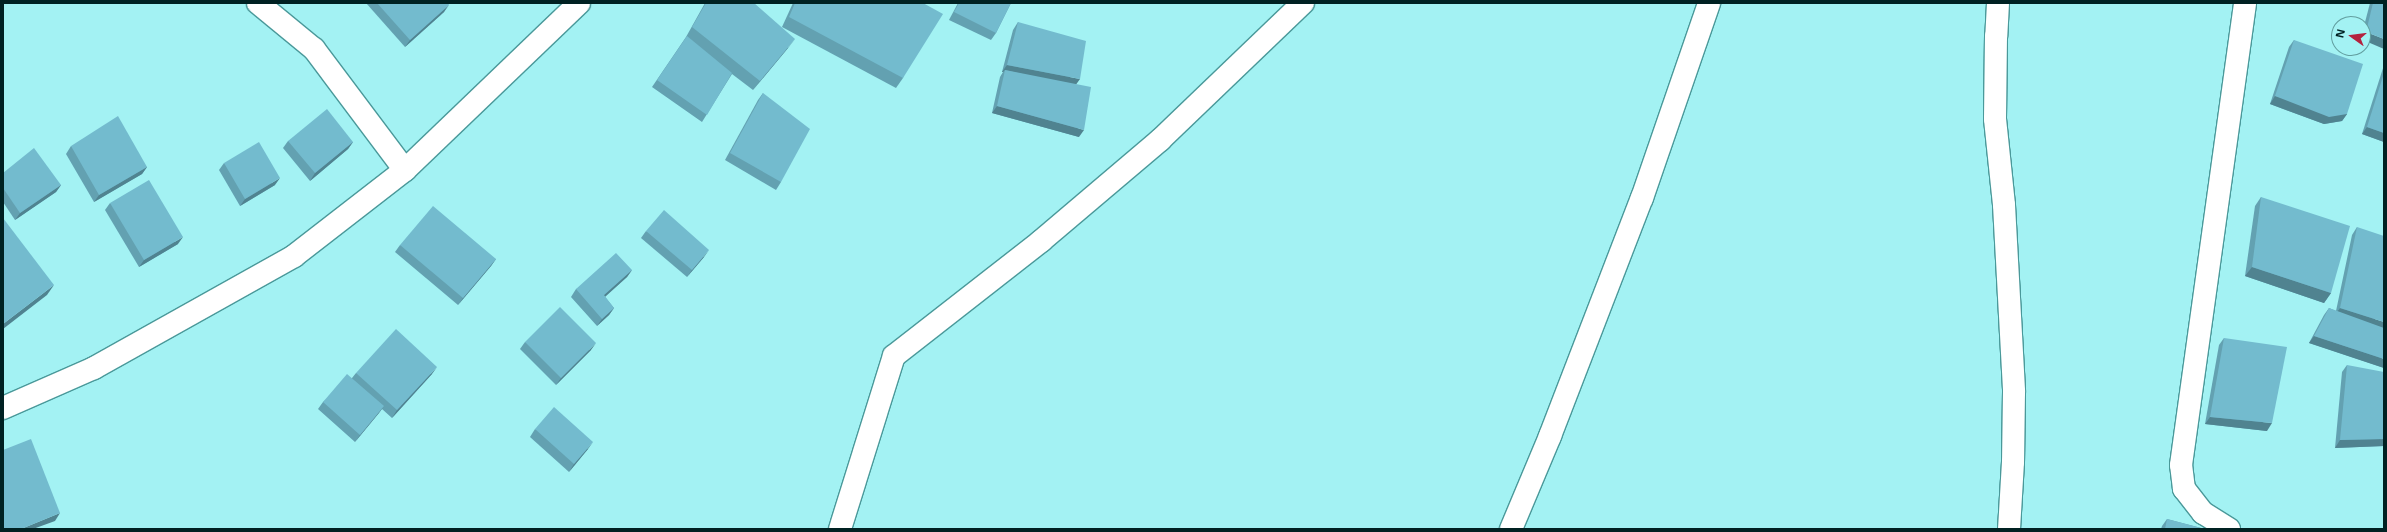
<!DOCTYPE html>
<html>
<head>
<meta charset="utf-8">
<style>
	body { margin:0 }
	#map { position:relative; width:2387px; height:532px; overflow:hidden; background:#a3f2f3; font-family:"Noto Sans",sans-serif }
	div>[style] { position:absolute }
	.roads { filter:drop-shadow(1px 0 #4a999a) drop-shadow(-1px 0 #4a999a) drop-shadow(0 1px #4a999a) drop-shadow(0 -1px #4a999a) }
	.street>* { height:22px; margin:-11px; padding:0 11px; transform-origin:11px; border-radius:11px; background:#fff }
	.wall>* { inset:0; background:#63a1b1 }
	.shaded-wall>* { inset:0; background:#508390 }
	.building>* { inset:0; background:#73bbce }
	span { translate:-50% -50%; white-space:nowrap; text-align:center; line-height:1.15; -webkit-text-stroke:3px #a3f2f3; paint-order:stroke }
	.frame { position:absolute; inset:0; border:4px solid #002122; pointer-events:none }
	.north { position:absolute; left:2331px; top:16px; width:40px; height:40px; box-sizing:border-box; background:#a3f2f3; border:1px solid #629e9f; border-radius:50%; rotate:284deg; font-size:11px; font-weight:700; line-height:16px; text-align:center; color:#002122 }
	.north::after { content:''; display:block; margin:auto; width:14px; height:18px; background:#b4223e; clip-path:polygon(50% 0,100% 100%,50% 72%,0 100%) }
</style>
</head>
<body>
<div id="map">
	<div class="roads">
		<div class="street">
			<div style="left:258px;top:3px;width:72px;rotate:39.4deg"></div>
			<div style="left:314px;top:49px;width:151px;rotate:53.1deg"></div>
			<div style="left:1998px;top:3px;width:33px;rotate:93deg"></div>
			<div style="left:1996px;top:36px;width:83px;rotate:90.7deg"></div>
			<div style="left:1995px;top:119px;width:86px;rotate:84deg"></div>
			<div style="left:2004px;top:205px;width:187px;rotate:86.9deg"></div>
			<div style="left:2014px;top:392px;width:70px;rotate:90.8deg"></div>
			<div style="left:2013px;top:462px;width:67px;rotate:93.4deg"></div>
			<div style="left:3px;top:408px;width:99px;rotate:-23.7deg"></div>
			<div style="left:94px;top:368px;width:229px;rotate:-29.2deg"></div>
			<div style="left:294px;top:256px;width:140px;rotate:-37.8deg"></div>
			<div style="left:405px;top:170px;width:241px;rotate:-43.8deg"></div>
			<div style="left:840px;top:529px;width:181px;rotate:-72.7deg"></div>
			<div style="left:894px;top:356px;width:187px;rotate:-38deg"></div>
			<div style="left:1041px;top:241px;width:156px;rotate:-40.3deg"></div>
			<div style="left:1160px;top:140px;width:198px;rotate:-43.8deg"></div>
			<div style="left:1511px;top:529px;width:101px;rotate:-67.2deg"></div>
			<div style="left:1550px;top:436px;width:255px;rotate:-68.9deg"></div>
			<div style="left:1642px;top:198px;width:206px;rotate:-71deg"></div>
			<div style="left:2229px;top:529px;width:31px;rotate:-148deg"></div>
			<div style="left:2203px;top:513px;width:31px;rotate:-128deg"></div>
			<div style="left:2184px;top:489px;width:24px;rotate:-97deg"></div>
			<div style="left:2181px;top:465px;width:466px;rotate:-82.1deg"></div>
		</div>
	</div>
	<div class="wall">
		<div style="clip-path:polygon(366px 3px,448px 3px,444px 12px,405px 47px)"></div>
		<div style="clip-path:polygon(705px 3px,754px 3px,788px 48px,753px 90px,732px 74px,702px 122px,652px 87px,686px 37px)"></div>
		<div style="clip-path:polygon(793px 3px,923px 3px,903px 78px,896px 88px,782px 27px)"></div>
		<div style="clip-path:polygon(958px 3px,1011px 3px,996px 33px,991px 40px,949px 20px)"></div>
		<div style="clip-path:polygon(2370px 3px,2384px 3px,2363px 40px,2363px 30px)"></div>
		<div style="clip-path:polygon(1018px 22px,1076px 84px,1079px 137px,992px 113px,1000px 77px,1003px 72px,1002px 72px,1013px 30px)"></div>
		<div style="clip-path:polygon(2294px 40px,2347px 114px,2342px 121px,2324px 124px,2270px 104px,2289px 47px)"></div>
		<div style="clip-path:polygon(2384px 65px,2384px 142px,2362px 134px)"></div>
		<div style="clip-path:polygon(763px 93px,781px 182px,776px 190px,725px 160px,758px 100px)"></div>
		<div style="clip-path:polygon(288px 141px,353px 142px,348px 149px,310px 181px,283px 148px)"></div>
		<div style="clip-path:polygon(71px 146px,147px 167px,142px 174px,94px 202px,66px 154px)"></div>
		<div style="clip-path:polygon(224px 163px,275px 185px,240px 206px,219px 170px)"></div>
		<div style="clip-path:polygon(3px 173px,61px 185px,56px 192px,15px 220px,3px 202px)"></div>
		<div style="clip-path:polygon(2261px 197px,2331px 293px,2324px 303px,2245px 276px,2255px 206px)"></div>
		<div style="clip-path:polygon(110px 203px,178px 244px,139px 267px,105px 210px)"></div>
		<div style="clip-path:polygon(2357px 227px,2384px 368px,2309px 343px,2324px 315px,2329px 308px,2336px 311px,2352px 235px)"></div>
		<div style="clip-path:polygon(646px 231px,704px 257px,687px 277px,641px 238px)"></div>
		<div style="clip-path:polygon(400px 245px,496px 259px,491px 266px,458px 305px,395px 252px)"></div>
		<div style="clip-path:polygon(632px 270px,627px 277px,605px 297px,614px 308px,609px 315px,597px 326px,571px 297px,576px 289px)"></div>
		<div style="clip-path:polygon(2224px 338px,2267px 431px,2205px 424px,2219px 345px)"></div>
		<div style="clip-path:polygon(525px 342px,591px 350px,556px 385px,520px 349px)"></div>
		<div style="clip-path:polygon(2347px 365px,2384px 446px,2335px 448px,2342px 372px)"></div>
		<div style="clip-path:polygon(356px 373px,432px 374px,392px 418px,382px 409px,355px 442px,318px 409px,323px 402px,352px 378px)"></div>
		<div style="clip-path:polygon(535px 429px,588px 449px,569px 472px,530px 437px)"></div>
		<div style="clip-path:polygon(2167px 519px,2205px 529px,2161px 529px,2162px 526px)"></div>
	</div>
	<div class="shaded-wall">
		<div style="clip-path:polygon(449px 5px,444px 12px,405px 47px,410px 40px)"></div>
		<div style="clip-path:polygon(2366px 32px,2384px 39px,2384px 49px,2363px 40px,2363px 35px)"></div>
		<div style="clip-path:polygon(795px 39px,788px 48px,753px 90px,760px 81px)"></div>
		<div style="clip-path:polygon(1007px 65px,1080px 79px,1075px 86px,1005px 70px,1003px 72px,1002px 72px)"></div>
		<div style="clip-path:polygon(2275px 96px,2347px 114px,2342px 121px,2324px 124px,2270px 104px)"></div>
		<div style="clip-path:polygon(997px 106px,1084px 130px,1079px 137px,992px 113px)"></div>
		<div style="clip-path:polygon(2367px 127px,2384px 133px,2384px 142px,2362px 134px)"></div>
		<div style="clip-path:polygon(353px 142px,348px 149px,310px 181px,315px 173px)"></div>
		<div style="clip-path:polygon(147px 167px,142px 174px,94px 202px,99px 195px)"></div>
		<div style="clip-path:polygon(280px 178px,275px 185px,240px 206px,245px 199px)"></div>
		<div style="clip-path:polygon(61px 185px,56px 192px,15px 220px,20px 213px)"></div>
		<div style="clip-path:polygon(183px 237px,178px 244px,139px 267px,144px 260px)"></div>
		<div style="clip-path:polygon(709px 250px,704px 257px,687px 277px,692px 270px)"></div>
		<div style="clip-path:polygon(496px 259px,491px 266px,458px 305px,463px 298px)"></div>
		<div style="clip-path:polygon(2252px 267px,2331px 293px,2324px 303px,2245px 276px)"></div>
		<div style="clip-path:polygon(632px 270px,627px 277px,599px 302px,604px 295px)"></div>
		<div style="clip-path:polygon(54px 285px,47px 295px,3px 329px,3px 324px)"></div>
		<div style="clip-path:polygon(614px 308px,609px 315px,597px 326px,602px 319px)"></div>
		<div style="clip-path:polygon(2340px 308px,2384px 322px,2384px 329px,2335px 315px)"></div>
		<div style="clip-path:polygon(2314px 336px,2384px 359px,2384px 368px,2309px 343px)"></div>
		<div style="clip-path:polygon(596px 343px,591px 350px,556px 385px,561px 378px)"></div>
		<div style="clip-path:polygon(437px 367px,432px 374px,392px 418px,397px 410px)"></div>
		<div style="clip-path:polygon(384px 406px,379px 413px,355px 442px,360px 435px)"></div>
		<div style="clip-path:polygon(2210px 417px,2272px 423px,2267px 431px,2205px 424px)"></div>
		<div style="clip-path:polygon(2384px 439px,2384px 446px,2335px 448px,2340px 440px)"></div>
		<div style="clip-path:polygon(593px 442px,588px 449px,569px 472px,574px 464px)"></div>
		<div style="clip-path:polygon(60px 513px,55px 521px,33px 529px,21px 529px)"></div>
	</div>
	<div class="building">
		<div style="clip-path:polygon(377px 3px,448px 3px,449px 5px,410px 40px)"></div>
		<div style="clip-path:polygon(706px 3px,754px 3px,795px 39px,760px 81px,692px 27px)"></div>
		<div style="clip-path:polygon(795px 3px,923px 3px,943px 14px,903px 78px,789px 17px)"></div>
		<div style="clip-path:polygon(959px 3px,1011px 3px,996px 33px,954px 12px)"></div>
		<div style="clip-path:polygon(2373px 3px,2384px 3px,2384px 39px,2366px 32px)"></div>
		<div style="clip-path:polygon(1018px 22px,1086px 41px,1080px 79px,1007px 65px)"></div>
		<div style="clip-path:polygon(687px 36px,732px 73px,707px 115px,657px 80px)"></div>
		<div style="clip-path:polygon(2294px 40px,2363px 64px,2347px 114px,2329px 117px,2275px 96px)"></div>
		<div style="clip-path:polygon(1005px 70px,1091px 87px,1084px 130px,997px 106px)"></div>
		<div style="clip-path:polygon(2384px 73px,2384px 133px,2367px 127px)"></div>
		<div style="clip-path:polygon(763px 93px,810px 129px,781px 182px,730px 153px)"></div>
		<div style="clip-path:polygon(327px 109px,353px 142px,315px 173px,288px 141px)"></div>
		<div style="clip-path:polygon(118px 116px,147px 167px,99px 195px,71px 146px)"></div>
		<div style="clip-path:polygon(259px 142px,280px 178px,245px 199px,224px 163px)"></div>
		<div style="clip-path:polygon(34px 148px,61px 185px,20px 213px,3px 188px,3px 173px)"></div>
		<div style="clip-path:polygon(149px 180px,183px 237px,144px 260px,110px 203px)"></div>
		<div style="clip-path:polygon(2261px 197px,2350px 226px,2331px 293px,2252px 267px)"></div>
		<div style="clip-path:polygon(433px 206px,496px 259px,463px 298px,400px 245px)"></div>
		<div style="clip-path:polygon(664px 210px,709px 250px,692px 270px,646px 231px)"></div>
		<div style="clip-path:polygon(3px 218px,54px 285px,3px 324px)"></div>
		<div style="clip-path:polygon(2357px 227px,2384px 236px,2384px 322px,2340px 308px)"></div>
		<div style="clip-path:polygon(616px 253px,632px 270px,604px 295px,614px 308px,602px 319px,576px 289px)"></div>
		<div style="clip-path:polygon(560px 307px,596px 343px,561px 378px,525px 342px)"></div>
		<div style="clip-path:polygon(2329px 308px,2384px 328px,2384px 359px,2314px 336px)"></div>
		<div style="clip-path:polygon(396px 329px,437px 367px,397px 410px,356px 373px)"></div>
		<div style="clip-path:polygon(2224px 338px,2287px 347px,2272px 423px,2210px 417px)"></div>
		<div style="clip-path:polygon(2347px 365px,2384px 372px,2384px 439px,2340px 440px)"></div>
		<div style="clip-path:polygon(347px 374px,384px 406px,360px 435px,323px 402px)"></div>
		<div style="clip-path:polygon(554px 407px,593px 442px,574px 464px,535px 429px)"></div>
		<div style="clip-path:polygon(31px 439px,60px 513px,21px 529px,3px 529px,3px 450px)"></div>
		<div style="clip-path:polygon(2167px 519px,2205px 529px,2165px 529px)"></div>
	</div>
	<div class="frame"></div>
	<div class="north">N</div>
</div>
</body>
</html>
